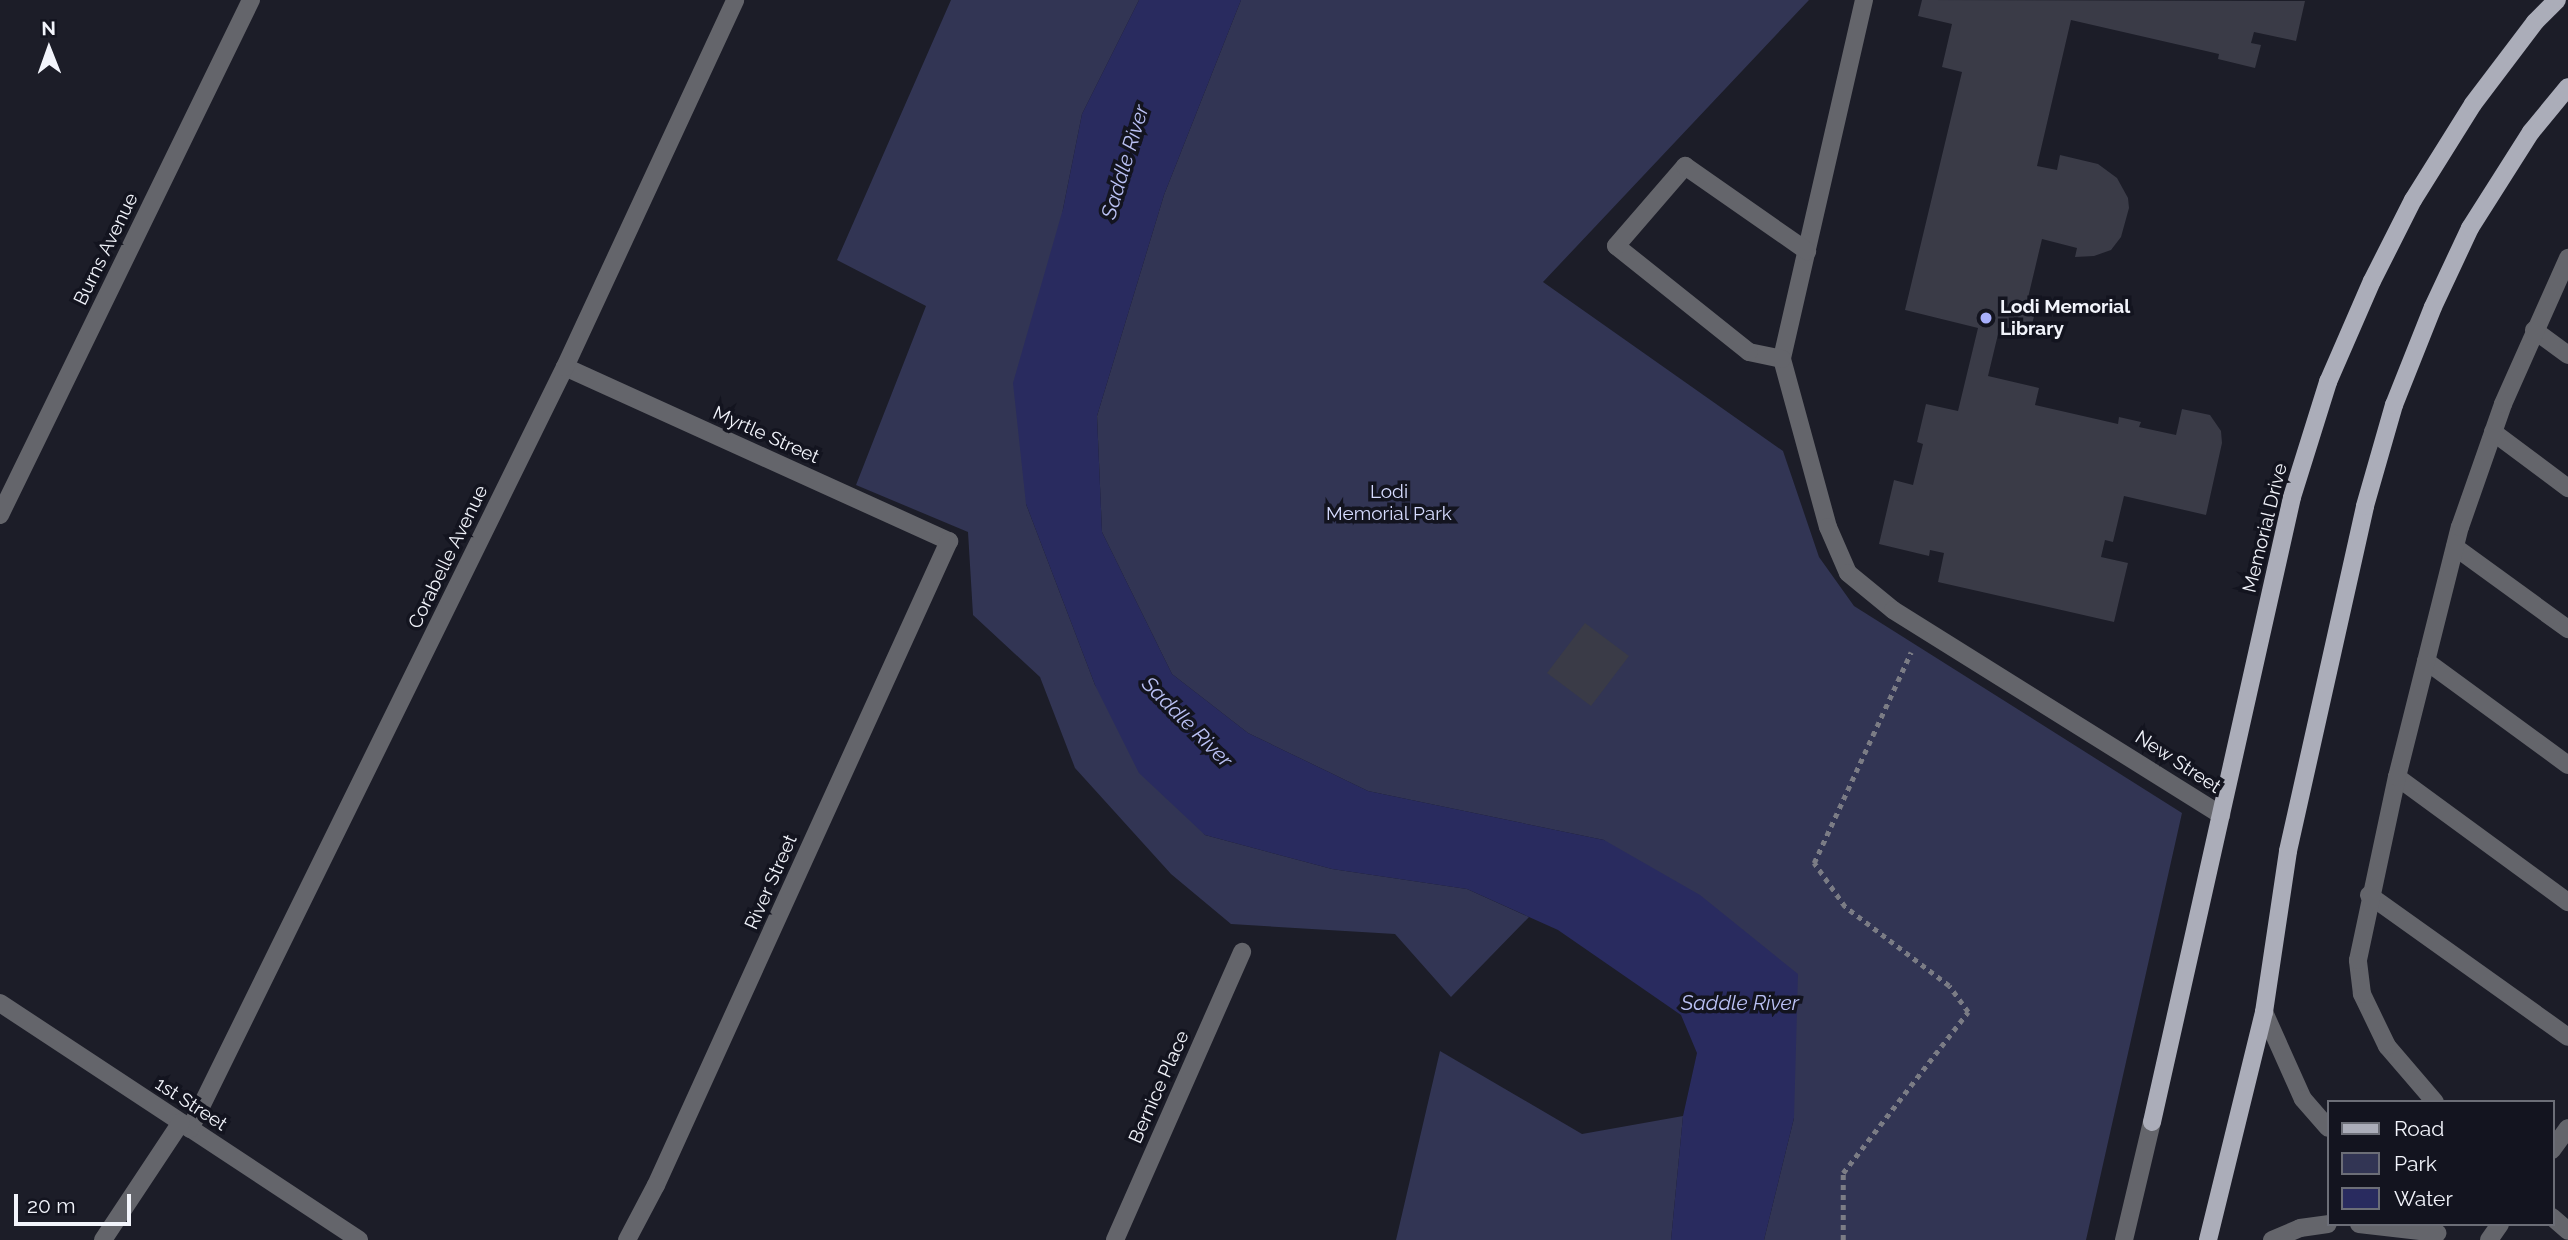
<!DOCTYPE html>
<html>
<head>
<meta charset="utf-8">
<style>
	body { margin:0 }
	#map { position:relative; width:2568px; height:1240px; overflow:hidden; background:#1c1d28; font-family:Raleway,sans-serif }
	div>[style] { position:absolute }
	.green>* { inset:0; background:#323554 }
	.water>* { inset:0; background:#292b5f }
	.building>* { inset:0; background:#3a3b47 }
	.path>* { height:4.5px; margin-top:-2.25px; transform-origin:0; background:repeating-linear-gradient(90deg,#7b7c85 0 5px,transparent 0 10px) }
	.minor>* { height:18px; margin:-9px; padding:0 9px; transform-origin:9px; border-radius:9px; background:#64656b }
	.major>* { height:18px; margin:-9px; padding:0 9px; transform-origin:9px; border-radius:9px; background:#abadb9 }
	.dots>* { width:19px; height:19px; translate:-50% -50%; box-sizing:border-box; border:4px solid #13141f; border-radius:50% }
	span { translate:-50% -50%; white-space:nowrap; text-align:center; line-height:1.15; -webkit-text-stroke:7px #13141f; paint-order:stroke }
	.street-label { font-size:19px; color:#f2f4fb }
	.poi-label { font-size:19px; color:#f2f4fb; font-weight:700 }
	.left { translate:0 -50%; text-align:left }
	.park-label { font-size:19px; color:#d6dbfe }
	.water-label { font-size:21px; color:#bac1f4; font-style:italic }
	.legend { position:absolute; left:2327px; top:1100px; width:228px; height:126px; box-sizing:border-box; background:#13141f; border:2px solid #6c6e77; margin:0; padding:9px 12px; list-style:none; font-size:21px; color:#f2f4fb }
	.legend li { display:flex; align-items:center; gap:14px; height:35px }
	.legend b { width:35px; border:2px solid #6c6e77 }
	.north { position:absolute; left:14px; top:14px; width:70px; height:70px; -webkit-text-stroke:5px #13141f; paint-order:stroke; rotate:359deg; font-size:19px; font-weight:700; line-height:28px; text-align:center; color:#f2f4fb }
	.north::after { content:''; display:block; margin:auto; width:24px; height:32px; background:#f2f4fb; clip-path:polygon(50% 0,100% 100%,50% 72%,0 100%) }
	.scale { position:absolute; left:14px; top:1194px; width:117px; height:32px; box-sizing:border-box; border:4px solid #f2f4fb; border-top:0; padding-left:9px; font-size:21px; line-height:24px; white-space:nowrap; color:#f2f4fb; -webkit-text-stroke:5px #13141f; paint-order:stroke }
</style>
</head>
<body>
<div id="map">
	<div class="green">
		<div style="clip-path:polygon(951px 0,1139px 0,1082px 114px,1063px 209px,1026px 504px,1095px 685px,1205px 835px,1332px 869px,1467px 889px,1529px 917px,1451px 997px,1395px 934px,1231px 924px,1171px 874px,1075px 768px,1040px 677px,973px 615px,968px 532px,856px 485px,926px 306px,837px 260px)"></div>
		<div style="clip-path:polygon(1241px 0,1809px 0,1543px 282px,1783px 451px,1819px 557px,1854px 606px,2182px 813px,2086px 1240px,1764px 1240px,1794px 1118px,1604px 840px,1368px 791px,1248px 733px,1172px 674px,1102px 532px,1097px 416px,1164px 195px)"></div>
		<div style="clip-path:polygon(1440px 1051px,1582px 1134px,1683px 1116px,1671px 1240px,1396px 1240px)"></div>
	</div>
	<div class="water">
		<div style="clip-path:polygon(1139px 0,1241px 0,1164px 195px,1097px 416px,1102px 532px,1172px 674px,1248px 733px,1368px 791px,1604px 840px,1700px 895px,1798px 974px,1794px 1118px,1764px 1240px,1671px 1240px,1683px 1116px,1697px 1053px,1681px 1015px,1558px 930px,1467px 889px,1332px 869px,1205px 835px,1139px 773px,1095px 685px,1026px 504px,1013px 383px,1063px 209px,1082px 114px)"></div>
	</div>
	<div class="building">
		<div style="clip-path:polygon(1922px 0,2305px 1px,2296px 41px,2254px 32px,2251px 43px,2261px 45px,2255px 68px,2218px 59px,2219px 54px,2071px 20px,2037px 166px,2057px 170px,2060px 155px,2098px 164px,2117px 178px,2128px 198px,2129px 208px,2121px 237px,2111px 250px,2094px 256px,2075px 257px,2077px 248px,2042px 239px,2026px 306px,2036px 308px,2030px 333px,2000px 326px,1988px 376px,2039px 388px,2035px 405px,2118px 424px,2119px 417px,2141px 422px,2139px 427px,2176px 435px,2182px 409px,2210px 415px,2221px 431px,2222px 443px,2206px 515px,2124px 496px,2113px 542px,2105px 540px,2101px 557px,2128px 563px,2114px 622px,1938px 582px,1944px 553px,1930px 550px,1929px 556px,1879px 544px,1894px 480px,1913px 485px,1923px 444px,1917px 442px,1926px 404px,1958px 411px,1978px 328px,1905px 310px,1962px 72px,1942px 67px,1952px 24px,1918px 16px)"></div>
		<div style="clip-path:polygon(1585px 623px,1629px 656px,1591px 706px,1547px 673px)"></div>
	</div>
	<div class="path">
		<div style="left:1843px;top:1240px;width:67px;rotate:-90deg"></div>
		<div style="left:1843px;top:1173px;width:204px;rotate:-52.2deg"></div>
		<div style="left:1968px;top:1012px;width:32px;rotate:-126deg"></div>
		<div style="left:1949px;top:986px;width:131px;rotate:-142.8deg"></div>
		<div style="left:1845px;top:907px;width:54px;rotate:-125.2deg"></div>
		<div style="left:1814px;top:863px;width:232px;rotate:-65.3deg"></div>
	</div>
	<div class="minor">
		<div style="left:1864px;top:0;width:368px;rotate:102.9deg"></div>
		<div style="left:1782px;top:359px;width:174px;rotate:74.7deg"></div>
		<div style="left:1828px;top:527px;width:50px;rotate:66.5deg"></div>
		<div style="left:1848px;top:573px;width:58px;rotate:39.4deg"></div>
		<div style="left:1893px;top:610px;width:387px;rotate:32deg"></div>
		<div style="left:2534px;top:330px;width:42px;rotate:36.3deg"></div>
		<div style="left:1782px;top:359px;width:34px;rotate:-168deg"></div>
		<div style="left:1749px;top:352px;width:170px;rotate:-141.4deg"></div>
		<div style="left:1616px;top:246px;width:106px;rotate:-49.2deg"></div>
		<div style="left:1685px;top:166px;width:149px;rotate:34.9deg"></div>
		<div style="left:565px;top:367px;width:422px;rotate:24.4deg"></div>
		<div style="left:949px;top:541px;width:708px;rotate:114.46deg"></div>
		<div style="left:656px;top:1185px;width:62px;rotate:117.8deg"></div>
		<div style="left:2493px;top:432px;width:94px;rotate:36.7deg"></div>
		<div style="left:0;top:515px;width:573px;rotate:-64.02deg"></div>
		<div style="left:2455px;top:547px;width:140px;rotate:36deg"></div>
		<div style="left:2426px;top:661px;width:176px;rotate:36.2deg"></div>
		<div style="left:2397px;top:777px;width:212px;rotate:36.2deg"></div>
		<div style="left:2369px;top:895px;width:244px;rotate:35.5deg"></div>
		<div style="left:0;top:1003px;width:430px;rotate:33.4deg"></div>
		<div style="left:2264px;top:1012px;width:95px;rotate:65.9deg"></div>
		<div style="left:2303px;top:1099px;width:38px;rotate:49deg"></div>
		<div style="left:2435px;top:1102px;width:74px;rotate:-130.6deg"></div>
		<div style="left:2387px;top:1046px;width:58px;rotate:-115.7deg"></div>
		<div style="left:2362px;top:994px;width:34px;rotate:-97deg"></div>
		<div style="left:2358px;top:960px;width:187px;rotate:-78deg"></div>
		<div style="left:2397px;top:777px;width:258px;rotate:-75.9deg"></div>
		<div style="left:2460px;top:527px;width:130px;rotate:-70.7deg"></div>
		<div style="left:2503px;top:404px;width:160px;rotate:-66deg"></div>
		<div style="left:190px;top:1129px;width:849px;rotate:-63.8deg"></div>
		<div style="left:565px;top:367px;width:404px;rotate:-65.1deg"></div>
		<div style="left:2552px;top:1150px;width:27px;rotate:-54deg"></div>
		<div style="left:2552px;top:1217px;width:21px;rotate:41deg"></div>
		<div style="left:2359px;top:1224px;width:79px;rotate:6.6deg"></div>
		<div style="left:103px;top:1240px;width:141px;rotate:-56.5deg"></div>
		<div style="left:1115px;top:1240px;width:315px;rotate:-66.2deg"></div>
		<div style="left:2124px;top:1240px;width:121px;rotate:-76.7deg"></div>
		<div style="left:2272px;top:1240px;width:30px;rotate:-23deg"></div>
		<div style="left:2300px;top:1228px;width:28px;rotate:-8deg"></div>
		<div style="left:2489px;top:1240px;width:19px;rotate:-55deg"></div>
	</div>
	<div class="major">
		<div style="left:2152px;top:1122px;width:640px;rotate:-77.37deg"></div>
		<div style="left:2292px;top:497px;width:121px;rotate:-72.6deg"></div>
		<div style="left:2328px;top:382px;width:110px;rotate:-66.5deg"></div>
		<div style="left:2372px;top:281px;width:91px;rotate:-63.2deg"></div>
		<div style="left:2413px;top:200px;width:113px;rotate:-58deg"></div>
		<div style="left:2473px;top:104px;width:103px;rotate:-52.9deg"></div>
		<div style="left:2535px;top:22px;width:31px;rotate:-45deg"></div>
		<div style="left:2208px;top:1240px;width:235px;rotate:-76.2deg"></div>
		<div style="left:2264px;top:1012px;width:163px;rotate:-81.5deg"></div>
		<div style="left:2288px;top:851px;width:353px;rotate:-77.4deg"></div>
		<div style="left:2365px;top:506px;width:105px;rotate:-74deg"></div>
		<div style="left:2394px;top:405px;width:105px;rotate:-68.3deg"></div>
		<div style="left:2433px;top:307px;width:87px;rotate:-64.9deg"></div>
		<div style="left:2470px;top:228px;width:114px;rotate:-57.6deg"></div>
		<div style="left:2531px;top:132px;width:58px;rotate:-50.6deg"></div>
	</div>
	<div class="dots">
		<div style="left:1986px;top:318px;background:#a8b0fc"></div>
	</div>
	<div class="street-label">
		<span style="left:106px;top:249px;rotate:-64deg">Burns Avenue</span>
		<span style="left:766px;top:435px;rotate:24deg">Myrtle Street</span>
		<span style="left:2265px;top:528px;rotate:-76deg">Memorial Drive</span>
		<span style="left:448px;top:557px;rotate:-64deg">Corabelle Avenue</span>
		<span style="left:2178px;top:762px;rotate:33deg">New Street</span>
		<span style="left:771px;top:882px;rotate:-66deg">River Street</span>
		<span style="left:1159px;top:1087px;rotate:-66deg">Bernice Place</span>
		<span style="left:191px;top:1104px;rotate:33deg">1st Street</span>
	</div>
	<div class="poi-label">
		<span class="left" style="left:2000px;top:318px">Lodi Memorial<br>Library</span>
	</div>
	<div class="park-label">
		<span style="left:1389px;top:503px">Lodi<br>Memorial Park</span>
	</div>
	<div class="water-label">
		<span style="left:1125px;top:162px;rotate:-73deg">Saddle River</span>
		<span style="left:1187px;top:722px;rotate:45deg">Saddle River</span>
		<span style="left:1740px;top:1003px">Saddle River</span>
	</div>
	<ul class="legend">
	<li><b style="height:9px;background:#abadb9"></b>Road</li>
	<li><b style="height:19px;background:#323554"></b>Park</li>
	<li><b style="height:19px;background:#292b5f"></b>Water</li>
	</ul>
	<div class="north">N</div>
	<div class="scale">20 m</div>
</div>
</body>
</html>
